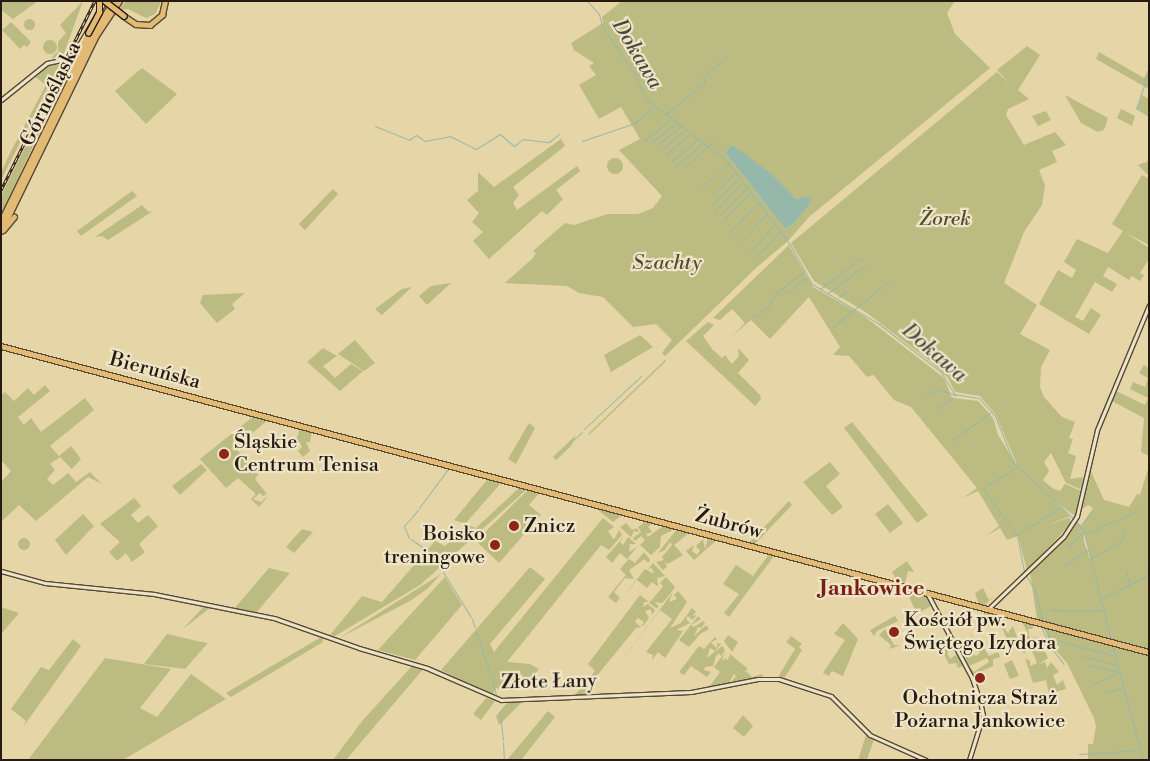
<!DOCTYPE html>
<html>
<head>
<meta charset="utf-8">
<style>
	body { margin:0 }
	#map { position:relative; width:1150px; height:761px; overflow:hidden; background:#e5d5a7; font-family:"Libre Bodoni",serif }
	div>[style] { position:absolute }
	.green>* { inset:0; background:#bcbb82 }
	.round { border-radius:50% }
	.water>* { inset:0; background:#96b8ab }
	.stream>* { height:1px; margin:-0.5px; padding:0 0.5px; transform-origin:0.5px; border-radius:0.5px; background:#96b8ab }
	.roads { filter:drop-shadow(1px 0 #564937) drop-shadow(-1px 0 #564937) drop-shadow(0 1px #564937) drop-shadow(0 -1px #564937) }
	.minor>* { height:3px; margin:-1.5px; padding:0 1.5px; transform-origin:1.5px; border-radius:1.5px; background:#eee4c6 }
	.major>* { height:4.5px; margin:-2.25px; padding:0 2.25px; transform-origin:2.25px; border-radius:2.25px; background:#e2ba74 }
	.rail>* { height:3px; margin-top:-1.5px; transform-origin:0; background:repeating-linear-gradient(90deg,#eee4c6 0 4px,#261a12 0 8px); box-sizing:border-box; border-block:1px solid #261a12 }
	.bridges { filter:drop-shadow(1px 0 #261a12) drop-shadow(-1px 0 #261a12) drop-shadow(0 1px #261a12) drop-shadow(0 -1px #261a12) }
	.major-bridge>* { height:4.5px; margin:-2.25px; padding:0 2.25px; transform-origin:2.25px; border-radius:2.25px; background:#e2ba74 }
	.dots>* { width:14px; height:14px; translate:-50% -50%; box-sizing:border-box; border:2px solid #eee4c6; border-radius:50% }
	span { translate:-50% -50%; white-space:nowrap; text-align:center; line-height:1.15; -webkit-text-stroke:4.5px #eee4c6; paint-order:stroke }
	.street-label { font-size:20px; color:#261a12 }
	.park-label { font-size:20px; color:#534a34; font-style:italic }
	.poi-label { font-size:20px; color:#261a12 }
	.left { translate:0 -50%; text-align:left }
	.right { translate:-100% -50%; text-align:right }
	.water-label { font-size:21px; color:#484940; font-style:italic }
	.quarter-label { font-size:22px; color:#7a1f14; font-weight:700 }
	.frame { position:absolute; inset:0; border:2px solid #261a12; pointer-events:none }
</style>
</head>
<body>
<div id="map">
	<div class="green">
		<div style="clip-path:polygon(1px 1px,38px 1px,13px 19px,1px 10px)"></div>
		<div style="clip-path:polygon(83px 1px,63px 56px,51px 58px,58px 51px,58px 42px,66px 33px,60px 25px)"></div>
		<div style="clip-path:polygon(126px 1px,160px 1px,160px 4px,155px 14px,146px 18px,128px 9px,119px 10px)"></div>
		<div style="clip-path:polygon(evenodd,622px 1px,955px 1px,947px 13px,955px 34px,990px 68px,809px 217px,788px 241px,756px 268px,665px 356px,662px 353px,672px 340px,656px 324px,633px 327px,603px 297px,579px 293px,567px 286px,505px 283px,533px 258px,536px 253px,533px 251px,565px 223px,574px 225px,608px 214px,638px 214px,653px 208px,662px 196px,619px 150px,640px 139px,621px 107px,599px 119px,579px 85px,596px 75px,589px 66px,594px 63px,574px 50px,571px 43px,603px 23px,602px 17px,622px 1px,732px 145px,796px 199px,808px 196px,810px 201px,795px 223px,785px 229px,725px 152px,732px 145px)"></div>
		<div class="round" style="left:23.5px;top:18.5px;width:11px;height:11px"></div>
		<div style="clip-path:polygon(11px 22px,31px 42px,27px 47px,24px 45px,20px 49px,2px 30px)"></div>
		<div class="round" style="left:43px;top:40px;width:14px;height:14px"></div>
		<div style="clip-path:polygon(1027px 46px,1040px 55px,1018px 90px,1029px 99px,1008px 109px,1006px 115px,1024px 145px,1055px 132px,1066px 145px,1052px 151px,1057px 162px,1039px 170px,1045px 186px,1042px 205px,1024px 232px,1004px 283px,1037px 305px,1020px 334px,1050px 350px,1041px 367px,1040px 387px,1044px 397px,1062px 417px,1075px 422px,1069px 438px,1073px 439px,1068px 453px,1076px 456px,1070px 479px,1083px 477px,1080px 489px,1066px 483px,1051px 453px,1044px 462px,1049px 471px,1043px 480px,1052px 488px,1060px 491px,1065px 484px,1081px 491px,1075px 516px,1052px 499px,1070px 516px,1043px 527px,1070px 517px,1070px 525px,1027px 570px,1018px 536px,1037px 529px,1007px 540px,1000px 528px,986px 536px,999px 526px,978px 491px,963px 498px,977px 488px,911px 407px,894px 400px,876px 378px,873px 375px,867px 377px,849px 356px,833px 355px,840px 347px,809px 297px,770px 339px,751px 320px,731px 337px,745px 323px,732px 309px,720px 320px,713px 318px,789px 245px,813px 287px,864px 316px,944px 378px,952px 398px,978px 401px,993px 418px,998px 435px,1018px 467px,996px 415px,980px 396px,955px 392px,948px 378px,931px 362px,867px 313px,814px 281px,791px 243px,997px 72px,1010px 84px,997px 70px)"></div>
		<div style="clip-path:polygon(1099px 52px,1144px 78px,1149px 68px,1149px 89px,1096px 59px)"></div>
		<div style="clip-path:polygon(61px 61px,25px 133px,1px 180px,1px 172px,10px 153px,46px 85px,34px 76px,48px 64px)"></div>
		<div style="clip-path:polygon(142px 68px,177px 94px,146px 124px,115px 91px)"></div>
		<div style="clip-path:polygon(1065px 95px,1108px 118px,1104px 130px,1098px 132px,1081px 123px)"></div>
		<div style="clip-path:polygon(1142px 95px,1149px 99px,1149px 116px,1137px 108px)"></div>
		<div style="clip-path:polygon(1121px 109px,1135px 116px,1132px 126px,1117px 118px)"></div>
		<div style="clip-path:polygon(1046px 111px,1051px 120px,1038px 126px,1032px 116px)"></div>
		<div style="clip-path:polygon(36px 125px,39px 133px,1px 215px,1px 196px)"></div>
		<div style="clip-path:polygon(561px 139px,565px 146px,513px 187px,519px 195px,513px 203px,517px 210px,577px 166px,580px 171px,556px 190px,563px 199px,547px 215px,542px 211px,489px 259px,473px 241px,483px 232px,472px 222px,479px 213px,467px 200px,478px 191px,478px 172px,494px 187px)"></div>
		<div class="round" style="left:607px;top:158px;width:16px;height:16px"></div>
		<div style="clip-path:polygon(1149px 161px,1149px 176px,1138px 165px)"></div>
		<div style="clip-path:polygon(1142px 175px,1149px 179px,1149px 245px,1126px 233px,1149px 248px,1149px 259px,1140px 273px,1144px 275px,1140px 281px,1132px 276px,1129px 280px,1108px 267px,1103px 276px,1117px 284px,1112px 292px,1095px 282px,1075px 317px,1083px 321px,1091px 308px,1101px 315px,1089px 334px,1039px 304px,1058px 270px,1072px 278px,1076px 270px,1064px 262px,1077px 239px,1108px 253px,1123px 231px,1112px 224px)"></div>
		<div style="clip-path:polygon(333px 189px,338px 194px,305px 230px,299px 224px)"></div>
		<div style="clip-path:polygon(132px 191px,137px 196px,81px 236px,77px 231px)"></div>
		<div style="clip-path:polygon(142px 205px,149px 212px,153px 211px,108px 240px,102px 236px,95px 237px)"></div>
		<div style="clip-path:polygon(451px 283px,427px 305px,419px 296px,431px 286px)"></div>
		<div style="clip-path:polygon(412px 287px,382px 315px,375px 309px,402px 289px)"></div>
		<div style="clip-path:polygon(245px 293px,232px 304px,235px 309px,217px 323px,200px 303px,203px 295px)"></div>
		<div style="clip-path:polygon(708px 322px,714px 325px,703px 336px,712px 349px,722px 358px,725px 355px,732px 364px,739px 356px,738px 348px,749px 360px,738px 373px,760px 395px,761px 399px,755px 406px,686px 341px)"></div>
		<div style="clip-path:polygon(640px 335px,653px 347px,611px 372px,604px 355px)"></div>
		<div style="clip-path:polygon(355px 340px,375px 363px,364px 371px,338px 354px)"></div>
		<div style="clip-path:polygon(323px 348px,337px 356px,323px 366px,335px 378px,351px 364px,363px 371px,340px 391px,307px 362px)"></div>
		<div style="clip-path:polygon(665px 360px,666px 361px,589px 435px,588px 434px)"></div>
		<div style="clip-path:polygon(1144px 365px,1149px 368px,1149px 649px,1037px 619px,1030px 573px,1077px 522px,1083px 527px,1084px 541px,1092px 565px,1082px 525px,1093px 508px,1088px 505px,1082px 509px,1088px 465px,1104px 500px,1129px 507px,1137px 494px,1140px 495px,1148px 469px,1149px 456px,1141px 452px,1144px 418px,1110px 400px,1114px 390px,1145px 405px,1148px 398px,1130px 389px,1133px 382px,1145px 387px,1148px 378px,1139px 373px)"></div>
		<div style="clip-path:polygon(45px 385px,50px 391px,18px 417px,24px 425px,31px 418px,41px 432px,85px 398px,94px 410px,50px 446px,59px 456px,71px 446px,81px 459px,72px 469px,60px 457px,50px 464px,55px 470px,47px 479px,53px 485px,68px 473px,76px 482px,90px 472px,102px 484px,88px 477px,36px 521px,19px 505px,1px 522px,1px 482px,11px 471px,1px 460px,1px 395px,5px 392px,14px 401px,28px 388px,34px 395px)"></div>
		<div style="clip-path:polygon(254px 416px,268px 420px,234px 448px,261px 470px,255px 479px,267px 494px,263px 496px,260px 493px,253px 499px,261px 502px,269px 495px,259px 507px,251px 499px,256px 494px,238px 478px,226px 488px,200px 459px)"></div>
		<div style="clip-path:polygon(852px 422px,928px 515px,917px 523px,844px 428px)"></div>
		<div style="clip-path:polygon(529px 423px,535px 428px,516px 464px,508px 459px)"></div>
		<div style="clip-path:polygon(300px 428px,312px 432px,310px 442px,306px 442px,310px 451px,303px 457px,298px 451px,302px 447px,300px 443px,294px 441px,286px 449px,281px 443px,297px 429px,285px 440px,297px 438px)"></div>
		<div style="clip-path:polygon(576px 435px,571px 446px,556px 460px,553px 457px)"></div>
		<div style="clip-path:polygon(830px 462px,840px 474px,826px 486px,843px 507px,832px 515px,803px 482px)"></div>
		<div style="clip-path:polygon(201px 464px,207px 470px,180px 495px,172px 486px)"></div>
		<div style="clip-path:polygon(487px 480px,501px 483px,465px 524px,476px 528px,520px 487px,526px 490px,420px 585px,335px 636px,330px 635px,362px 596px,382px 602px,435px 541px,445px 546px,452px 540px,465px 524px,454px 520px)"></div>
		<div style="clip-path:polygon(529px 489px,540px 492px,529px 505px,541px 515px,499px 563px,476px 541px)"></div>
		<div style="clip-path:polygon(134px 498px,141px 506px,131px 515px,138px 523px,148px 515px,158px 526px,139px 544px,145px 552px,132px 562px,126px 553px,117px 561px,109px 552px,120px 542px,100px 524px)"></div>
		<div style="clip-path:polygon(789px 501px,792px 505px,754px 545px,749px 543px)"></div>
		<div style="clip-path:polygon(888px 504px,903px 523px,890px 533px,875px 514px)"></div>
		<div style="clip-path:polygon(592px 505px,631px 515px,622px 515px,613px 522px)"></div>
		<div style="clip-path:polygon(83px 514px,94px 526px,66px 555px,55px 540px)"></div>
		<div style="clip-path:polygon(633px 516px,655px 522px,648px 527px,652px 532px,646px 534px,648px 537px,663px 526px,675px 529px,661px 536px,660px 547px,651px 555px,640px 545px,645px 540px,641px 536px,635px 541px,633px 538px,641px 532px,638px 527px,646px 521px)"></div>
		<div style="clip-path:polygon(603px 518px,614px 527px,608px 531px,614px 540px,619px 530px,622px 535px,609px 550px,601px 545px,507px 662px,530px 664px,539px 669px,524px 688px,512px 691px,496px 688px,492px 696px,441px 670px,530px 567px,545px 579px,490px 644px,494px 652px)"></div>
		<div style="clip-path:polygon(626px 523px,632px 530px,637px 528px,639px 532px,634px 531px,631px 537px,620px 527px)"></div>
		<div style="clip-path:polygon(302px 529px,313px 532px,294px 553px,286px 547px)"></div>
		<div style="clip-path:polygon(677px 529px,689px 533px,674px 545px,683px 555px,668px 564px,665px 562px,667px 567px,663px 570px,656px 562px,664px 560px,662px 557px,672px 545px,670px 542px,665px 550px,658px 553px)"></div>
		<div style="clip-path:polygon(625px 535px,620px 542px,623px 545px,628px 537px,636px 544px,630px 544px,629px 552px,637px 547px,627px 559px,620px 553px,612px 563px,606px 557px)"></div>
		<div class="round" style="left:18px;top:538px;width:12px;height:12px"></div>
		<div style="clip-path:polygon(708px 538px,717px 540px,694px 560px,686px 551px,694px 545px,692px 551px,697px 555px,700px 551px,696px 546px,703px 539px,705px 549px)"></div>
		<div style="clip-path:polygon(644px 552px,650px 560px,648px 563px,645px 559px,629px 570px,634px 579px,625px 578px,614px 592px,620px 598px,616px 603px,608px 597px,626px 575px,620px 569px,629px 559px,635px 563px)"></div>
		<div style="clip-path:polygon(769px 554px,774px 556px,729px 617px,724px 613px,739px 594px,723px 584px,736px 565px,753px 576px)"></div>
		<div style="clip-path:polygon(907px 561px,914px 572px,908px 571px,905px 583px,896px 579px,892px 572px)"></div>
		<div style="clip-path:polygon(653px 563px,665px 576px,657px 578px,658px 587px,661px 589px,663px 586px,660px 583px,666px 577px,675px 587px,667px 598px,662px 603px,655px 602px,659px 607px,656px 608px,649px 603px,661px 589px,652px 582px,647px 588px,637px 580px,617px 604px,645px 569px,654px 574px,652px 568px,648px 569px)"></div>
		<div style="clip-path:polygon(269px 568px,290px 573px,255px 614px,233px 610px)"></div>
		<div style="clip-path:polygon(441px 574px,427px 589px,410px 601px,339px 638px)"></div>
		<div style="clip-path:polygon(445px 577px,462px 605px,415px 660px,378px 650px)"></div>
		<div style="clip-path:polygon(983px 588px,989px 600px,995px 595px,984px 606px,979px 604px,975px 593px)"></div>
		<div style="clip-path:polygon(906px 590px,926px 596px,931px 606px,917px 614px)"></div>
		<div style="clip-path:polygon(678px 591px,687px 602px,670px 628px,681px 623px,692px 608px,696px 612px,692px 616px,697px 615px,692px 620px,688px 616px,686px 619px,690px 623px,676px 630px,683px 631px,665px 658px,658px 652px,652px 660px,653px 655px,646px 652px,672px 619px,660px 610px,596px 695px,673px 592px,669px 602px,677px 599px,674px 595px)"></div>
		<div style="clip-path:polygon(640px 595px,649px 602px,644px 602px,643px 607px,648px 604px,655px 610px,652px 615px,651px 609px,645px 611px,649px 618px,643px 626px,637px 621px,642px 625px,644px 622px,638px 618px,636px 620px,635px 622px,641px 627px,636px 628px,595px 678px,596px 683px,587px 692px,592px 695px,575px 695px,595px 671px,588px 664px)"></div>
		<div style="clip-path:polygon(204px 606px,210px 608px,183px 629px)"></div>
		<div style="clip-path:polygon(1px 607px,19px 613px,2px 633px,1px 632px)"></div>
		<div style="clip-path:polygon(983px 611px,994px 614px,999px 624px,989px 627px)"></div>
		<div style="clip-path:polygon(698px 616px,701px 619px,691px 625px,694px 627px,703px 621px,705px 623px,701px 628px,698px 627px,694px 636px,706px 625px,709px 629px,700px 634px,689px 647px,679px 640px)"></div>
		<div style="clip-path:polygon(895px 616px,898px 621px,877px 631px,874px 636px,870px 630px)"></div>
		<div style="clip-path:polygon(1021px 620px,1034px 624px,1032px 629px,1028px 629px,1030px 638px,1038px 637px,1048px 658px,1039px 664px,1045px 662px,1047px 668px,1051px 662px,1059px 672px,1053px 675px,1057px 685px,1063px 680px,1066px 689px,1049px 694px,1046px 680px,1033px 683px,1025px 658px,1030px 661px,1030px 666px,1037px 663px,1030px 646px,1024px 654px,1019px 643px,1010px 647px,1001px 625px,1008px 633px,1013px 626px,1019px 643px,1020px 638px,1027px 635px,1030px 638px)"></div>
		<div style="clip-path:polygon(843px 623px,858px 639px,843px 676px,832px 671px,829px 676px,823px 673px,845px 640px,834px 634px)"></div>
		<div style="clip-path:polygon(1044px 626px,1149px 655px,1149px 760px,1088px 760px,1088px 744px,1093px 744px,1096px 726px,1094px 718px,1067px 663px,1050px 644px)"></div>
		<div style="clip-path:polygon(885px 629px,894px 645px,900px 645px,890px 649px,891px 645px,879px 635px)"></div>
		<div style="clip-path:polygon(969px 631px,978px 647px,982px 645px,989px 656px,998px 652px,1000px 657px,993px 659px,993px 666px,982px 671px,986px 680px,976px 684px,984px 679px,978px 673px,973px 678px,970px 667px,974px 672px,989px 662px,987px 658px,969px 666px,965px 657px,968px 652px,976px 656px,980px 653px,970px 643px,972px 638px)"></div>
		<div style="clip-path:polygon(167px 634px,197px 641px,208px 643px,185px 669px,144px 664px)"></div>
		<div style="clip-path:polygon(728px 635px,738px 642px,732px 652px,724px 641px)"></div>
		<div style="clip-path:polygon(323px 636px,323px 642px,231px 697px,226px 693px)"></div>
		<div style="clip-path:polygon(791px 636px,802px 644px,799px 647px,802px 650px,785px 677px,778px 677px,795px 649px,786px 642px)"></div>
		<div style="clip-path:polygon(715px 637px,717px 639px,711px 643px,717px 648px,717px 643px,721px 644px,715px 651px,710px 648px,707px 658px,722px 646px,725px 650px,721px 656px,719px 653px,716px 656px,713px 666px,705px 667px,704px 670px,711px 672px,707px 677px,691px 666px,684px 675px,679px 672px,699px 646px,704px 649px)"></div>
		<div style="clip-path:polygon(73px 639px,81px 646px,23px 727px,26px 721px,11px 709px,41px 667px,49px 670px)"></div>
		<div style="clip-path:polygon(952px 644px,953px 647px,947px 653px,950px 659px,957px 654px,963px 666px,958px 668px,956px 663px,949px 664px,942px 650px,943px 646px)"></div>
		<div style="clip-path:polygon(726px 651px,722px 659px,724px 661px,724px 658px,728px 660px,730px 654px,748px 669px,743px 672px,746px 671px,752px 677px,762px 674px,763px 677px,731px 682px,736px 676px,734px 674px,729px 683px,709px 687px,720px 672px,714px 667px)"></div>
		<div style="clip-path:polygon(105px 658px,171px 669px,140px 708px,157px 717px,191px 674px,226px 699px,123px 760px,28px 760px)"></div>
		<div style="clip-path:polygon(1012px 660px,1019px 676px,1010px 679px,1004px 664px)"></div>
		<div style="clip-path:polygon(413px 665px,424px 668px,346px 760px,333px 760px,363px 720px)"></div>
		<div style="clip-path:polygon(486px 698px,495px 701px,481px 720px,473px 714px)"></div>
		<div style="clip-path:polygon(507px 703px,521px 703px,499px 725px,496px 716px)"></div>
		<div style="clip-path:polygon(548px 711px,555px 717px,521px 760px,507px 760px)"></div>
		<div style="clip-path:polygon(743px 715px,753px 726px,744px 737px,733px 728px)"></div>
		<div style="clip-path:polygon(866px 735px,874px 739px,867px 760px,858px 760px)"></div>
	</div>
	<div class="water">
		<div style="clip-path:polygon(732px 145px,769px 172px,796px 199px,808px 196px,811px 201px,795px 223px,785px 229px,725px 152px)"></div>
	</div>
	<div class="stream">
		<div style="left:587px;top:1px;width:18px;rotate:47deg"></div>
		<div style="left:599px;top:14px;width:12px;rotate:76deg"></div>
		<div style="left:602px;top:26px;width:55px;rotate:55.4deg"></div>
		<div style="left:633px;top:71px;width:31px;rotate:65deg"></div>
		<div style="left:646px;top:99px;width:102px;rotate:37.4deg"></div>
		<div style="left:727px;top:161px;width:106px;rotate:53deg"></div>
		<div style="left:791px;top:246px;width:43px;rotate:61.1deg"></div>
		<div style="left:812px;top:284px;width:78px;rotate:30.8deg"></div>
		<div style="left:879px;top:324px;width:78px;rotate:37.7deg"></div>
		<div style="left:941px;top:372px;width:26px;rotate:59deg"></div>
		<div style="left:954px;top:394px;width:25px;rotate:9deg"></div>
		<div style="left:979px;top:398px;width:24px;rotate:48deg"></div>
		<div style="left:995px;top:416px;width:51px;rotate:68deg"></div>
		<div style="left:1014px;top:463px;width:81px;rotate:43deg"></div>
		<div style="left:1149px;top:71px;width:39px;rotate:109deg"></div>
		<div style="left:1136px;top:108px;width:15px;rotate:32deg"></div>
		<div style="left:665px;top:115px;width:52px;rotate:-39.5deg"></div>
		<div style="left:705px;top:82px;width:4px;rotate:-117deg"></div>
		<div style="left:703px;top:78px;width:32px;rotate:-44deg"></div>
		<div style="left:375px;top:126px;width:37px;rotate:22deg"></div>
		<div style="left:409px;top:140px;width:9px;rotate:-36deg"></div>
		<div style="left:416px;top:135px;width:11px;rotate:34deg"></div>
		<div style="left:425px;top:141px;width:25px;rotate:-11deg"></div>
		<div style="left:450px;top:136px;width:29px;rotate:27deg"></div>
		<div style="left:476px;top:149px;width:28px;rotate:-32deg"></div>
		<div style="left:500px;top:134px;width:18px;rotate:41deg"></div>
		<div style="left:514px;top:146px;width:11px;rotate:-38deg"></div>
		<div style="left:523px;top:139px;width:26px;rotate:7deg"></div>
		<div style="left:549px;top:142px;width:13px;rotate:-39deg"></div>
		<div style="left:582px;top:141px;width:56px;rotate:-18.8deg"></div>
		<div style="left:635px;top:123px;width:23px;rotate:-40deg"></div>
		<div style="left:644px;top:141px;width:33px;rotate:-39deg"></div>
		<div style="left:652px;top:142px;width:29px;rotate:-38deg"></div>
		<div style="left:657px;top:145px;width:29px;rotate:-38deg"></div>
		<div style="left:663px;top:148px;width:27px;rotate:-39deg"></div>
		<div style="left:667px;top:154px;width:29px;rotate:-41deg"></div>
		<div style="left:672px;top:161px;width:32px;rotate:-41deg"></div>
		<div style="left:675px;top:167px;width:35px;rotate:-41deg"></div>
		<div style="left:685px;top:167px;width:38px;rotate:-42deg"></div>
		<div style="left:702px;top:187px;width:36px;rotate:-42deg"></div>
		<div style="left:712px;top:195px;width:32px;rotate:-44deg"></div>
		<div style="left:713px;top:204px;width:35px;rotate:-46deg"></div>
		<div style="left:714px;top:212px;width:39px;rotate:-46deg"></div>
		<div style="left:721px;top:214px;width:36px;rotate:-46deg"></div>
		<div style="left:721px;top:223px;width:42px;rotate:-46deg"></div>
		<div style="left:728px;top:234px;width:42px;rotate:-46deg"></div>
		<div style="left:739px;top:243px;width:39px;rotate:-46deg"></div>
		<div style="left:750px;top:252px;width:36px;rotate:-48deg"></div>
		<div style="left:755px;top:257px;width:34px;rotate:-45deg"></div>
		<div style="left:820px;top:289px;width:51px;rotate:-37.1deg"></div>
		<div style="left:786px;top:293px;width:27px;rotate:-36deg"></div>
		<div style="left:828px;top:293px;width:49px;rotate:-36.6deg"></div>
		<div style="left:839px;top:297px;width:9px;rotate:-41deg"></div>
		<div style="left:1146px;top:308px;width:8px;rotate:-67deg"></div>
		<div style="left:754px;top:318px;width:19px;rotate:-39deg"></div>
		<div style="left:769px;top:306px;width:13px;rotate:-63deg"></div>
		<div style="left:775px;top:294px;width:37px;rotate:-38deg"></div>
		<div style="left:1141px;top:319px;width:7px;rotate:-63deg"></div>
		<div style="left:833px;top:327px;width:72px;rotate:-39.4deg"></div>
		<div style="left:1136px;top:330px;width:10px;rotate:-66deg"></div>
		<div style="left:1132px;top:340px;width:5px;rotate:-68deg"></div>
		<div style="left:1127px;top:352px;width:9px;rotate:-69deg"></div>
		<div style="left:1119px;top:372px;width:16px;rotate:-68deg"></div>
		<div style="left:1117px;top:376px;width:1px;rotate:-45deg"></div>
		<div style="left:1112px;top:388px;width:11px;rotate:-68deg"></div>
		<div style="left:926px;top:396px;width:13px;rotate:-32deg"></div>
		<div style="left:937px;top:389px;width:20px;rotate:18deg"></div>
		<div style="left:938px;top:409px;width:19px;rotate:-39deg"></div>
		<div style="left:1102px;top:411px;width:23px;rotate:-67deg"></div>
		<div style="left:584px;top:429px;width:78px;rotate:-42.9deg"></div>
		<div style="left:1094px;top:432px;width:20px;rotate:-70deg"></div>
		<div style="left:952px;top:440px;width:47px;rotate:-35.4deg"></div>
		<div style="left:570px;top:443px;width:16px;rotate:-43deg"></div>
		<div style="left:417px;top:455px;width:9px;rotate:13deg"></div>
		<div style="left:435px;top:459px;width:5px;rotate:11deg"></div>
		<div style="left:444px;top:462px;width:14px;rotate:12deg"></div>
		<div style="left:459px;top:465px;width:9px;rotate:21deg"></div>
		<div style="left:472px;top:469px;width:29px;rotate:14deg"></div>
		<div style="left:502px;top:477px;width:23px;rotate:15deg"></div>
		<div style="left:986px;top:486px;width:36px;rotate:-32deg"></div>
		<div style="left:983px;top:489px;width:57px;rotate:53.5deg"></div>
		<div style="left:1017px;top:535px;width:37px;rotate:79deg"></div>
		<div style="left:1079px;top:503px;width:24px;rotate:-83deg"></div>
		<div style="left:419px;top:508px;width:49px;rotate:-53.4deg"></div>
		<div style="left:1074px;top:517px;width:9px;rotate:-69deg"></div>
		<div style="left:1120px;top:519px;width:20px;rotate:-24deg"></div>
		<div style="left:1076px;top:521px;width:14px;rotate:54deg"></div>
		<div style="left:1084px;top:532px;width:111px;rotate:76deg"></div>
		<div style="left:1081px;top:525px;width:16px;rotate:-52deg"></div>
		<div style="left:1031px;top:526px;width:34px;rotate:-32deg"></div>
		<div style="left:1086px;top:533px;width:34px;rotate:-23deg"></div>
		<div style="left:1017px;top:535px;width:16px;rotate:-35deg"></div>
		<div style="left:409px;top:538px;width:13px;rotate:-113deg"></div>
		<div style="left:404px;top:526px;width:21px;rotate:-49deg"></div>
		<div style="left:411px;top:539px;width:22px;rotate:36deg"></div>
		<div style="left:429px;top:552px;width:21px;rotate:55deg"></div>
		<div style="left:1068px;top:546px;width:21px;rotate:-41deg"></div>
		<div style="left:1090px;top:559px;width:34px;rotate:-30deg"></div>
		<div style="left:1120px;top:542px;width:10px;rotate:-66deg"></div>
		<div style="left:1065px;top:565px;width:27px;rotate:-34deg"></div>
		<div style="left:443px;top:572px;width:53px;rotate:58.1deg"></div>
		<div style="left:1126px;top:572px;width:14px;rotate:73deg"></div>
		<div style="left:1026px;top:575px;width:18px;rotate:61deg"></div>
		<div style="left:1035px;top:591px;width:32px;rotate:76deg"></div>
		<div style="left:1100px;top:600px;width:51px;rotate:-27.1deg"></div>
		<div style="left:1145px;top:577px;width:6px;rotate:-51deg"></div>
		<div style="left:1049px;top:610px;width:54px;rotate:1.1deg"></div>
		<div style="left:472px;top:619px;width:9px;rotate:72deg"></div>
		<div style="left:1041px;top:626px;width:21px;rotate:67deg"></div>
		<div style="left:1049px;top:645px;width:24px;rotate:52deg"></div>
		<div style="left:1044px;top:626px;width:13px;rotate:67deg"></div>
		<div style="left:1049px;top:638px;width:68px;rotate:15.3deg"></div>
		<div style="left:476px;top:632px;width:44px;rotate:71.6deg"></div>
		<div style="left:1112px;top:644px;width:120px;rotate:75deg"></div>
		<div style="left:1083px;top:656px;width:34px;rotate:15deg"></div>
		<div style="left:1087px;top:665px;width:34px;rotate:12deg"></div>
		<div style="left:492px;top:678px;width:17px;rotate:77deg"></div>
		<div style="left:1093px;top:684px;width:29px;rotate:-25deg"></div>
		<div style="left:1105px;top:693px;width:19px;rotate:-16deg"></div>
		<div style="left:500px;top:712px;width:28px;rotate:84deg"></div>
		<div style="left:503px;top:742px;width:18px;rotate:87deg"></div>
		<div style="left:1079px;top:754px;width:61px;rotate:-3.8deg"></div>
	</div>
	<div class="roads">
		<div class="minor">
			<div style="left:1px;top:100px;width:59px;rotate:-38.8deg"></div>
			<div style="left:47px;top:63px;width:25px;rotate:-12deg"></div>
			<div style="left:71px;top:58px;width:66px;rotate:-59.2deg"></div>
			<div style="left:1px;top:571px;width:46px;rotate:15.3deg"></div>
			<div style="left:45px;top:583px;width:110px;rotate:5.8deg"></div>
			<div style="left:154px;top:594px;width:122px;rotate:11.3deg"></div>
			<div style="left:274px;top:618px;width:90px;rotate:19.4deg"></div>
			<div style="left:359px;top:648px;width:71px;rotate:16.4deg"></div>
			<div style="left:427px;top:668px;width:81px;rotate:23.4deg"></div>
			<div style="left:501px;top:700px;width:190px;rotate:-2.4deg"></div>
			<div style="left:691px;top:692px;width:68px;rotate:-11deg"></div>
			<div style="left:758px;top:679px;width:21px"></div>
			<div style="left:779px;top:679px;width:55px;rotate:18.1deg"></div>
			<div style="left:831px;top:696px;width:55px;rotate:45deg"></div>
			<div style="left:870px;top:735px;width:61px;rotate:24.1deg"></div>
			<div style="left:927px;top:593px;width:96px;rotate:62.1deg"></div>
			<div style="left:972px;top:678px;width:24px;rotate:71deg"></div>
			<div style="left:980px;top:701px;width:14px;rotate:78deg"></div>
			<div style="left:983px;top:715px;width:47px;rotate:107.3deg"></div>
			<div style="left:988px;top:609px;width:105px;rotate:-43.8deg"></div>
			<div style="left:1064px;top:536px;width:24px;rotate:-57deg"></div>
			<div style="left:1077px;top:516px;width:88px;rotate:-76.9deg"></div>
			<div style="left:1097px;top:430px;width:135px;rotate:-67.4deg"></div>
		</div>
		<div class="major">
			<div style="left:124px;top:16px;width:14px;rotate:34deg"></div>
			<div style="left:136px;top:24px;width:14px;rotate:4deg"></div>
			<div style="left:150px;top:25px;width:16px;rotate:-40deg"></div>
			<div style="left:162px;top:15px;width:14px;rotate:-78deg"></div>
			<div style="left:68px;top:78px;width:49px;rotate:-66deg"></div>
			<div style="left:1px;top:221px;width:214px;rotate:-63.9deg"></div>
			<div style="left:95px;top:29px;width:34px;rotate:-56deg"></div>
			<div style="left:3px;top:230px;width:17px;rotate:-50deg"></div>
			<div style="left:1px;top:231px;width:216px;rotate:-64.1deg"></div>
			<div style="left:95px;top:37px;width:43px;rotate:-56.3deg"></div>
			<div style="left:1px;top:346px;width:1188px;rotate:14.93deg"></div>
		</div>
	</div>
	<div class="rail">
		<div style="left:1px;top:190px;width:211px;rotate:-63.6deg"></div>
	</div>
	<div class="bridges">
		<div class="major-bridge">
			<div style="left:105px;top:1px;width:24px;rotate:38deg"></div>
			<div style="left:88px;top:33px;width:24px;rotate:-62deg"></div>
			<div style="left:99px;top:12px;width:11px;rotate:-90deg"></div>
		</div>
	</div>
	<div class="dots">
		<div style="left:224px;top:454px;background:#8f2418"></div>
		<div style="left:514px;top:526px;background:#8f2418"></div>
		<div style="left:495px;top:545px;background:#8f2418"></div>
		<div style="left:894px;top:632px;background:#8f2418"></div>
		<div style="left:980px;top:678px;background:#8f2418"></div>
	</div>
	<div class="street-label">
		<span style="left:51px;top:94px;rotate:-64deg">Górnośląska</span>
		<span style="left:155px;top:371px;rotate:15deg">Bieruńska</span>
		<span style="left:729px;top:524px;rotate:15deg">Żubrów</span>
		<span style="left:549px;top:682px;rotate:-1deg">Złote Łany</span>
	</div>
	<div class="park-label">
		<span style="left:945px;top:219px">Żorek</span>
		<span style="left:667px;top:263px">Szachty</span>
	</div>
	<div class="poi-label">
		<span class="left" style="left:234px;top:454px">Śląskie<br>Centrum Tenisa</span>
		<span class="left" style="left:524px;top:526px">Znicz</span>
		<span class="right" style="left:485px;top:546px">Boisko<br>treningowe</span>
		<span class="left" style="left:904px;top:632px">Kościół pw.<br>Świętego Izydora</span>
		<span style="left:980px;top:710px">Ochotnicza Straż<br>Pożarna Jankowice</span>
	</div>
	<div class="water-label">
		<span style="left:637px;top:54px;rotate:59deg">Dokawa</span>
		<span style="left:934px;top:353px;rotate:41deg">Dokawa</span>
	</div>
	<div class="quarter-label">
		<span style="left:872px;top:589px">Jankowice</span>
	</div>
	<div class="frame"></div>
</div>
</body>
</html>
